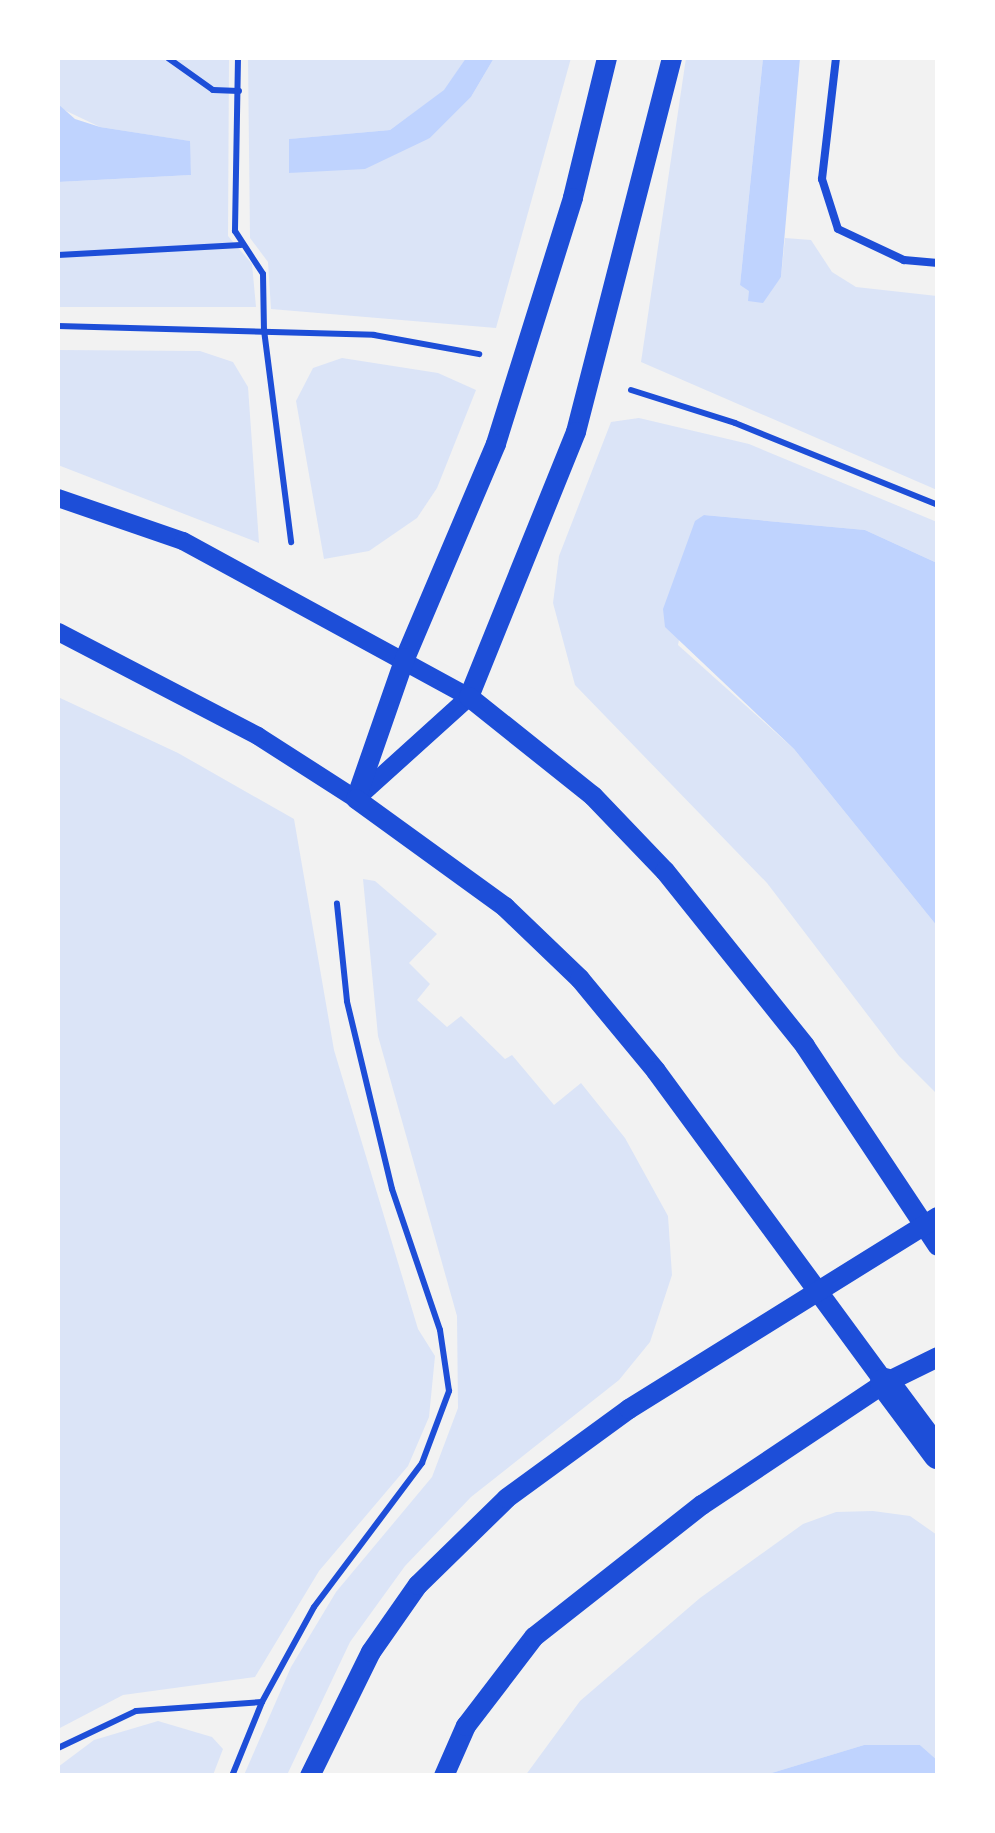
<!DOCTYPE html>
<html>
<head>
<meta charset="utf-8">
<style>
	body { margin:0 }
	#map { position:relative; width:995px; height:1833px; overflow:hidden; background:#f2f2f2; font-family:"Space Grotesk",sans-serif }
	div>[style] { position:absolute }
	.green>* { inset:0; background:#dbe4f7 }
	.water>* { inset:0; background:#bfd3fe }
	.path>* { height:6px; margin:-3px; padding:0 3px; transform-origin:3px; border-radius:3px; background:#1d4ed8 }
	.service>* { height:8px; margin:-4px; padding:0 4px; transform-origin:4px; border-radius:4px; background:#1d4ed8 }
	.tertiary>* { height:18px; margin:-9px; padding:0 9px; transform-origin:9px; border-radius:9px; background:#1d4ed8 }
	.secondary>* { height:20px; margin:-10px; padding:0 10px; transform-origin:10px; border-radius:10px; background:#1d4ed8 }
	.motorway>* { height:30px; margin:-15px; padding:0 15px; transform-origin:15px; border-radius:15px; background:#1d4ed8 }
	span { translate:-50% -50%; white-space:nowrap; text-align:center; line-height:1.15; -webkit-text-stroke:10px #fff; paint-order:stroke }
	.frame { position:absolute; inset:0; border:60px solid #fff; pointer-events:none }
</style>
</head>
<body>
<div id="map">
	<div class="green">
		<div style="clip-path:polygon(58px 58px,229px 58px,228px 236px,252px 264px,256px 307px,58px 307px,58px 182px,191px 175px,189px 141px,100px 127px,60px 108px)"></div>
		<div style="clip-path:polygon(248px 58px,466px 58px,445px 90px,390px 130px,290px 139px,290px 173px,430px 138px,471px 97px,494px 58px,571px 58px,496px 328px,271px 309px,268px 262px,250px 238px)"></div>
		<div style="clip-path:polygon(686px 58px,763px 58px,740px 285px,765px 292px,781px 277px,785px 238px,811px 240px,832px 272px,856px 287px,937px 296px,937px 490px,641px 362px)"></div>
		<div style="clip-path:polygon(58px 350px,200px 351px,233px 362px,248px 387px,259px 543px,58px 465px)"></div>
		<div style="clip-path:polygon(342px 358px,438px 373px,476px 390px,437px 488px,417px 518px,369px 551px,324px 559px,296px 401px,313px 368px)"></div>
		<div style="clip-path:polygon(639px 418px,749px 444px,937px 522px,937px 563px,865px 530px,704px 515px,678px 645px,794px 749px,937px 926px,937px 1094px,899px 1056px,767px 883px,575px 685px,553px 603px,559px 556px,611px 422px)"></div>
		<div style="clip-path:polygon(58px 697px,178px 753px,294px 819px,334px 1050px,418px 1329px,435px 1356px,429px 1417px,408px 1466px,319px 1571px,255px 1677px,123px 1695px,58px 1729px)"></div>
		<div style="clip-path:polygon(363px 879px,375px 881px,437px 934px,409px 963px,430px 984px,417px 1000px,447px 1027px,461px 1016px,505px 1059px,512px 1055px,554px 1105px,581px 1083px,625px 1138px,668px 1216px,672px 1275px,650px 1342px,619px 1380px,471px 1497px,405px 1566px,350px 1642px,287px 1775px,244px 1775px,291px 1667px,336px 1592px,432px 1477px,458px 1408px,457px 1316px,378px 1036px)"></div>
		<div style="clip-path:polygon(873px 1511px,910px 1516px,937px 1535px,937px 1760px,920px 1745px,864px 1745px,765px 1775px,525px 1776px,580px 1701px,700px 1598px,803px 1524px,836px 1512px)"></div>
		<div style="clip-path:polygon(158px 1721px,212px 1737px,223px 1749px,213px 1775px,58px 1775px,58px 1767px,94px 1740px)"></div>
	</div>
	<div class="water">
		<div style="clip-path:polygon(466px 58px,494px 58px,471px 97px,430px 138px,365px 169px,289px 173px,289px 139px,390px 130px,444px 90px)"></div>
		<div style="clip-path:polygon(763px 58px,800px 58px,781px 277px,763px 303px,748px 301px,749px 291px,740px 285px)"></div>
		<div style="clip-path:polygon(58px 104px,75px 119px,100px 127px,190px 141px,191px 175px,58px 182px)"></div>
		<div style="clip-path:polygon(704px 515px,865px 530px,937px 563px,937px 926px,794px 749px,665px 627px,663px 609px,695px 521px)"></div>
		<div style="clip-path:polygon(864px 1745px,920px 1745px,937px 1760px,937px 1775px,765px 1775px)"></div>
	</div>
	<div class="path">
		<div style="left:168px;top:58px;width:55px;rotate:35.4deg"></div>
		<div style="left:213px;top:90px;width:26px;rotate:2deg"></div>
		<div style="left:238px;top:58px;width:173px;rotate:91deg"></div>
		<div style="left:235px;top:231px;width:51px;rotate:56.9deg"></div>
		<div style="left:263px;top:274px;width:56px;rotate:89deg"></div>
		<div style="left:264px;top:330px;width:214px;rotate:82.7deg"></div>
		<div style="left:58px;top:255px;width:183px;rotate:-3.1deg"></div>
		<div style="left:58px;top:326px;width:316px;rotate:1.6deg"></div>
		<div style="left:374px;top:335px;width:107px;rotate:10.3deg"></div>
		<div style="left:631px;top:390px;width:109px;rotate:17.6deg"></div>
		<div style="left:735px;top:423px;width:219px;rotate:22deg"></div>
		<div style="left:58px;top:1748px;width:86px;rotate:-25.4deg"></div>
		<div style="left:136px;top:1711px;width:126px;rotate:-4.1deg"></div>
		<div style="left:232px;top:1776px;width:80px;rotate:-67.9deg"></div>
		<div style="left:262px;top:1702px;width:108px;rotate:-61.3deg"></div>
		<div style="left:314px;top:1607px;width:180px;rotate:-53.1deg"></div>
		<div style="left:422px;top:1463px;width:77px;rotate:-69.4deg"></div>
		<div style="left:449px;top:1391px;width:62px;rotate:-98.4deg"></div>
		<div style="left:440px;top:1330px;width:149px;rotate:-108.8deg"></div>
		<div style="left:392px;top:1189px;width:193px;rotate:-103.5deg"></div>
		<div style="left:347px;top:1001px;width:98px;rotate:-95.9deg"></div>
	</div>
	<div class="service">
		<div style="left:836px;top:58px;width:122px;rotate:96.6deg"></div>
		<div style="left:822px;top:179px;width:52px;rotate:72.3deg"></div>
		<div style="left:838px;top:229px;width:73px;rotate:25.2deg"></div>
		<div style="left:904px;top:260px;width:34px;rotate:5deg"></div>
	</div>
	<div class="tertiary">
		<div style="left:58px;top:498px;width:132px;rotate:19deg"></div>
		<div style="left:183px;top:541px;width:326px;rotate:28.6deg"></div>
		<div style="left:469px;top:697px;width:152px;rotate:137.9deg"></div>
		<div style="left:356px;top:799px;width:117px;rotate:-147.3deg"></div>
		<div style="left:258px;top:736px;width:225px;rotate:-152.5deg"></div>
	</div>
	<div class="secondary">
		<div style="left:607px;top:58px;width:144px;rotate:103.7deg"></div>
		<div style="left:573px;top:198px;width:258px;rotate:107.4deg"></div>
		<div style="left:496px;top:444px;width:233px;rotate:113deg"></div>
		<div style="left:405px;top:658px;width:149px;rotate:109.2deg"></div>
		<div style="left:356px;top:799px;width:184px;rotate:35.9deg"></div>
		<div style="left:505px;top:907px;width:104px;rotate:43.8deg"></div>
		<div style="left:580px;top:979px;width:119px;rotate:50.4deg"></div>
		<div style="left:656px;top:1071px;width:387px;rotate:53.7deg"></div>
		<div style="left:672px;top:58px;width:386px;rotate:104.4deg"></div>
		<div style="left:576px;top:432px;width:286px;rotate:112deg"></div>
		<div style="left:469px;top:697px;width:159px;rotate:38.6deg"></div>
		<div style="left:593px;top:796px;width:104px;rotate:46.2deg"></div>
		<div style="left:665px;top:871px;width:224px;rotate:51.3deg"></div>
		<div style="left:805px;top:1046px;width:240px;rotate:56.4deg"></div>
		<div style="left:310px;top:1776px;width:138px;rotate:-63.8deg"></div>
		<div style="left:371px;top:1652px;width:82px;rotate:-55deg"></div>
		<div style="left:418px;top:1585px;width:124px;rotate:-44.3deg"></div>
		<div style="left:507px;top:1498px;width:151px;rotate:-36.1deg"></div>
		<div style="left:629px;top:1409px;width:364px;rotate:-31.9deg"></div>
		<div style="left:444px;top:1776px;width:55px;rotate:-66.3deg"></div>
		<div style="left:466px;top:1726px;width:112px;rotate:-52.6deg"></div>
		<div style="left:534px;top:1637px;width:214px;rotate:-38.2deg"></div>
		<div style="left:702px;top:1505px;width:220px;rotate:-33.7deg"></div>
		<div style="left:885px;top:1383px;width:59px;rotate:-26.1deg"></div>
	</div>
	<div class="motorway">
		<div style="left:885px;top:1383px;width:89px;rotate:53.3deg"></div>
	</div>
	<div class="frame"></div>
</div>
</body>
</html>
